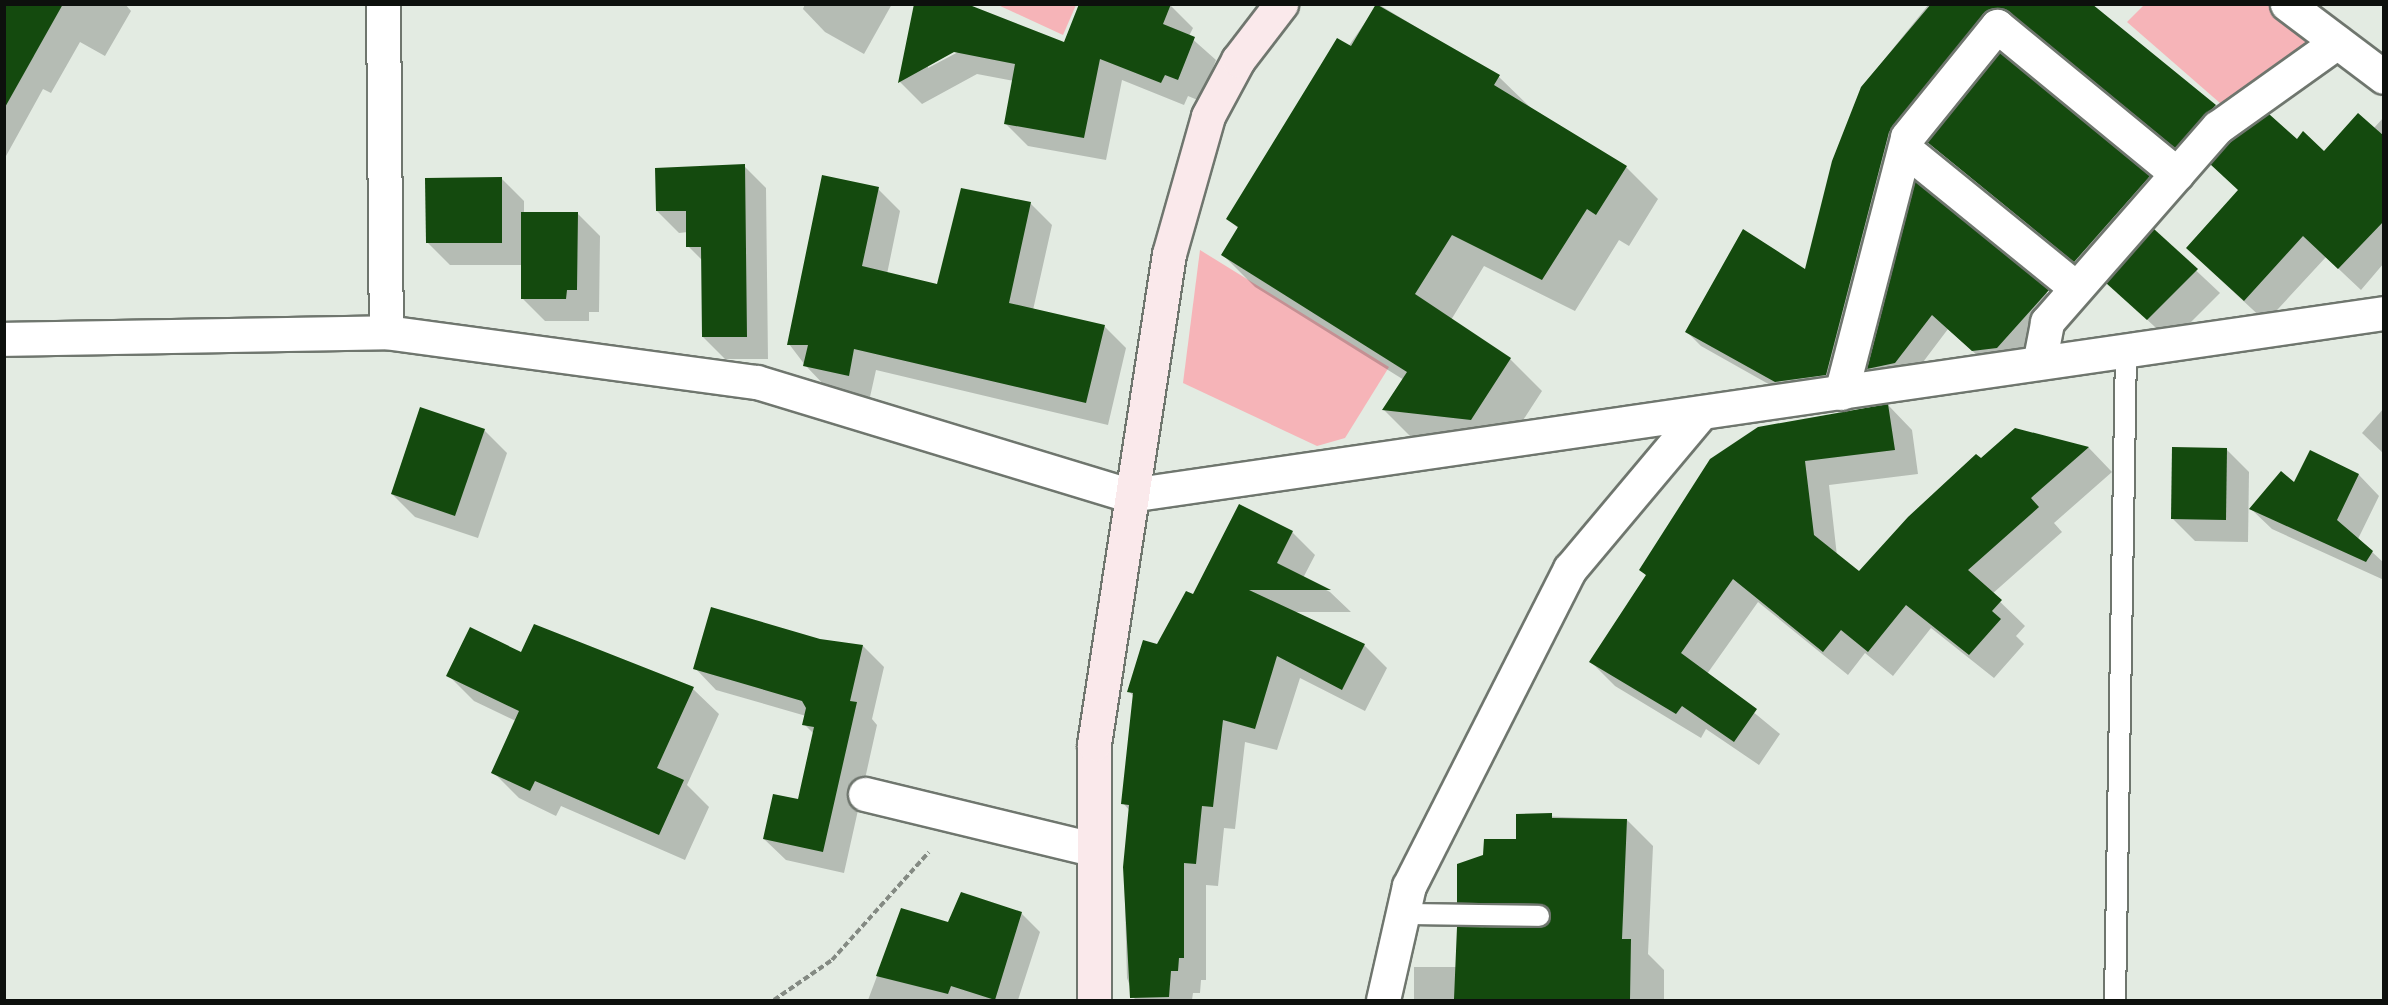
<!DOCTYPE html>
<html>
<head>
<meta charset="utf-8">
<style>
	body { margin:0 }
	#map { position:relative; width:2388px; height:1005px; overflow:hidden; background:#e3ebe2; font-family:"Public Sans",sans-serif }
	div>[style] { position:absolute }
	.green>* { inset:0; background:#f6b4b8 }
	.shadow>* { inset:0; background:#0003 }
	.building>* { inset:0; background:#144a0e }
	.path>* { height:4px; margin-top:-2px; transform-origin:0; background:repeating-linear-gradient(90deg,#848a83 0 6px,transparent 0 9px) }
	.roads { filter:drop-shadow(2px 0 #6f766e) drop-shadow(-2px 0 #6f766e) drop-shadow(0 2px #6f766e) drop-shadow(0 -2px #6f766e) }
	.lane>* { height:20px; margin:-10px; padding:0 10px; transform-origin:10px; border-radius:10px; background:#fff }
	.street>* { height:33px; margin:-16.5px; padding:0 16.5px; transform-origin:16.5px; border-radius:16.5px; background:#fff }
	.secondary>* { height:33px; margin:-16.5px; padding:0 16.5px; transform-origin:16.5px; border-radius:16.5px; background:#fae9eb }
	span { translate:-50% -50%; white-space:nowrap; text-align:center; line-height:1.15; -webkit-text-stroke:6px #e3ebe2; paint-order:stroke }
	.frame { position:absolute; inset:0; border:6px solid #0d100d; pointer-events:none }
</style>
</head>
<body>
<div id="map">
	<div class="green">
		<div style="clip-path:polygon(998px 5px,1076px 5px,1063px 35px)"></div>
		<div style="clip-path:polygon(2144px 5px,2267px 5px,2315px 43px,2228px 110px,2127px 22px)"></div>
		<div style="clip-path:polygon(1200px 250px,1389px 367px,1345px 438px,1317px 446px,1183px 383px)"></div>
	</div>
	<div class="shadow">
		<div style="clip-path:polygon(4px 4px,125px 4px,131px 11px,105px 56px,80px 42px,51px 93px,43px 89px,6px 156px)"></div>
		<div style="clip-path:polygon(805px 4px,892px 4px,864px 54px,825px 32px,803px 9px)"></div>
		<div style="clip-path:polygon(evenodd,915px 4px,1065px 44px,1170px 5px,1193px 28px,1189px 36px,1216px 60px,1200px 101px,1188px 96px,1184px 105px,1122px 80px,1106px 160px,1028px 146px,1005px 123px,1014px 81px,977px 74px,922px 104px,900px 82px,915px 4px,960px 47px,962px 50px,928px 68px,928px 65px,960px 47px)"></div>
		<div style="clip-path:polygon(1378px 4px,1499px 77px,1531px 108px,1626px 167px,1658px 199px,1629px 246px,1619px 240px,1575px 311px,1484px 266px,1451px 320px,1510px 359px,1542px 391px,1503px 451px,1416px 442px,1384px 410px,1404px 380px,1255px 287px,1223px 255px,1239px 229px,1228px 219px)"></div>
		<div style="clip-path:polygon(1929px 4px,2090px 4px,2229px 120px,2190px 161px,2025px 25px,2004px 22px,1903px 146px,1840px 389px,1790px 396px,1701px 346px,1687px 332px,1806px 271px,1862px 87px)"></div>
		<div style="clip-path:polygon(2000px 55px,2162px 190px,2088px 274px,1929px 142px)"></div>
		<div style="clip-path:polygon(2384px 117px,2384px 263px,2361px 290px,2326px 257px,2266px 322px,2209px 269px,2297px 141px,2324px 153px,2373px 129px)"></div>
		<div style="clip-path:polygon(744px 166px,766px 188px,768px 359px,725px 359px,703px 337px,703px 261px,688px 246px,688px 232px,679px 233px,657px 211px)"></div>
		<div style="clip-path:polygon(501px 178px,524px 201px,524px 213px,577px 213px,600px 236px,599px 312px,589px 312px,589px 321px,545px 321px,522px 298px,522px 265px,450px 265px,427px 242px)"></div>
		<div style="clip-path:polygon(1916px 184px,2063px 307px,2013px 363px,1989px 366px,1948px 329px,1911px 378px,1883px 384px,1868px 369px)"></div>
		<div style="clip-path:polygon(878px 189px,900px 211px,887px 274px,938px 286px,1030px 203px,1052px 225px,1033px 310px,1104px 326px,1126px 348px,1108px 425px,876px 370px,870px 397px,827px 388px,805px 365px,789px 344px)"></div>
		<div style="clip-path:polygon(2154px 231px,2220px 293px,2171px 342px,2108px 283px)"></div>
		<div style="clip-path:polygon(1888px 405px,1912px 430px,1918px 474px,1829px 485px,1837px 556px,1859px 573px,2015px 429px,2089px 448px,2112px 472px,2054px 523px,2062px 532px,1992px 594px,2025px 626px,2016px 636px,2024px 644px,1994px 678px,1931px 628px,1893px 676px,1865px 653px,1848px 675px,1758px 602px,1707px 674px,1780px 734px,1759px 765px,1706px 729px,1701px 738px,1615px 686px,1591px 662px,1647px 576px,1641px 570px)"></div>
		<div style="clip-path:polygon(2384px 408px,2384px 454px,2362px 433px)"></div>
		<div style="clip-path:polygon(484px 430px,507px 453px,478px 538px,415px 517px,392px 494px)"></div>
		<div style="clip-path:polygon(2226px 449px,2249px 472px,2248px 542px,2195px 541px,2172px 518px)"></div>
		<div style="clip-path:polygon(2359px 475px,2379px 496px,2358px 539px,2384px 563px,2384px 580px,2272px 529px,2251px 509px,2294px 485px)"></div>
		<div style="clip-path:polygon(1292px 532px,1315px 555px,1303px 578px,1330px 592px,1351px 612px,1293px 612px,1364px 645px,1387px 668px,1365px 711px,1300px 678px,1277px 750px,1245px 742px,1235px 829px,1224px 828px,1218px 886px,1206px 885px,1206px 980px,1201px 980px,1200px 993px,1193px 993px,1192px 1000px,1135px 1000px,1127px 978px,1124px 867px,1130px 811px,1123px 803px,1134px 697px,1129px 691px,1194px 596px)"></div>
		<div style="clip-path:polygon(535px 626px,693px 689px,719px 714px,687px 785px,709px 807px,685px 860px,561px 806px,556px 816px,519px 798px,493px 772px,516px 721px,474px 701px,448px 675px,522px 654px)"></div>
		<div style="clip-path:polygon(820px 641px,863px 646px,884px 667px,872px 719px,877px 725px,844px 873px,786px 860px,764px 839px,800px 801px,814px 734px,804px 724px,806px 716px,716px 690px,695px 668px)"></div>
		<div style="clip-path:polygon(1518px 815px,1627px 820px,1653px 846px,1648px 954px,1664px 970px,1664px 1000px,1414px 1000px,1414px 967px,1457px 967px,1485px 929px,1459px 902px,1485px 856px,1518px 840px)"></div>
		<div style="clip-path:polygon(902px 910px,948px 924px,1021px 913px,1040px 932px,1018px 1000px,868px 1000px)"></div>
	</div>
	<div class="building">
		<div style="clip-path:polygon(4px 4px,63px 4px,4px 109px)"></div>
		<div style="clip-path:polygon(914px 4px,967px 4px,1064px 42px,1079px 4px,1171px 4px,1163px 24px,1195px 37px,1178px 80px,1165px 75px,1161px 83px,1100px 59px,1084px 138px,1004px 124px,1015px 64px,954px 52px,898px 83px)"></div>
		<div style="clip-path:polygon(1376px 4px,1500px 75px,1494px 85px,1627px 166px,1596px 215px,1587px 209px,1542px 280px,1452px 235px,1415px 294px,1511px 358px,1471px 420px,1382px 410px,1407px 372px,1221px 255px,1238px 227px,1226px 219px,1320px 66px,1337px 38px,1351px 46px)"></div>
		<div style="clip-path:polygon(1931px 4px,2092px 4px,2216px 105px,2175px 148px,2009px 12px,1990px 9px,1889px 132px,1826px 375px,1775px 382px,1685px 332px,1743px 229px,1805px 269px,1832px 161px,1861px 87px)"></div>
		<div style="clip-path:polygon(2000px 52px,2150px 176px,2074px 262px,1927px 142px)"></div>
		<div style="clip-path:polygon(2358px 113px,2384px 136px,2384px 221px,2338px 269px,2303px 236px,2244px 301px,2186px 248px,2238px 190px,2210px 164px,2231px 141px,2269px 114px,2297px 139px,2303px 131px,2324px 151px)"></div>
		<div style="clip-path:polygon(745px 164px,747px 337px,702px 337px,701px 247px,686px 247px,686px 211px,656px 211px,655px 168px)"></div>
		<div style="clip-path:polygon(822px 175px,879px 187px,862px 266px,937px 284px,961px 188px,1031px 202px,1009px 303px,1105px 325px,1086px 403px,854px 349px,849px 376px,803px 366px,808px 345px,787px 345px)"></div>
		<div style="clip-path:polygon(502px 177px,502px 243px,426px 243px,425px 178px)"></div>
		<div style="clip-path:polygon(1915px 181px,2049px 290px,1997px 348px,1972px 351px,1932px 315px,1895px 363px,1867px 369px)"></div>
		<div style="clip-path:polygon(521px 212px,578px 212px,577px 290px,567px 290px,566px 299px,521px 299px)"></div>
		<div style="clip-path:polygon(2154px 229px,2198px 269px,2147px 320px,2106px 283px)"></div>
		<div style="clip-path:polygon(1888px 404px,1895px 450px,1805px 461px,1814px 535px,1859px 571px,1908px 517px,1976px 454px,1981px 458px,2015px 428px,2089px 447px,2031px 498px,2039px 507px,1968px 570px,2002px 600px,1992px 611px,2001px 619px,1969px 655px,1906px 605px,1868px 652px,1841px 630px,1823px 652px,1733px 579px,1681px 653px,1757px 709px,1734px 742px,1682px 706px,1676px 714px,1589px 662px,1646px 575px,1639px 570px,1710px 459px,1758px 427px)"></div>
		<div style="clip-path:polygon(420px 407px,485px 429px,455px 516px,391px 494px)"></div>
		<div style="clip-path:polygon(2172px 447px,2227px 448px,2226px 520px,2171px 519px)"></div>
		<div style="clip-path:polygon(2310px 450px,2359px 474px,2337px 520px,2373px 551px,2366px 562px,2249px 509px,2281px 471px,2294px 482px)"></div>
		<div style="clip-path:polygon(1239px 504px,1293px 531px,1277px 563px,1331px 590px,1249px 590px,1365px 644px,1342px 690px,1277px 656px,1255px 729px,1223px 720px,1213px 807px,1202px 806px,1196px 864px,1184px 863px,1184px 958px,1179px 958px,1178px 971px,1171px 971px,1169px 997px,1130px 998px,1123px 867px,1129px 805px,1121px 804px,1133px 693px,1127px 692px,1143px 640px,1157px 644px,1186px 591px,1193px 594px)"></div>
		<div style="clip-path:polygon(711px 607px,820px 639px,863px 645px,850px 701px,857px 702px,823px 852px,763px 839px,773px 794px,798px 799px,814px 727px,802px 725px,806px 708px,802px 701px,693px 669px)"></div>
		<div style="clip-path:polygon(534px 624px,694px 687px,657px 768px,684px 780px,659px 835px,535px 781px,530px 791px,491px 773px,519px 711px,446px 676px,470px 627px,521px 652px)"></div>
		<div style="clip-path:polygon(1552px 813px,1552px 818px,1627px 819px,1622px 939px,1631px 939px,1630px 1000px,1454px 999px,1457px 927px,1539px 928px,1551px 917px,1540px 904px,1457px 903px,1457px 864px,1483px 855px,1484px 839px,1516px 839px,1516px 814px)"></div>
		<div style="clip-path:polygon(961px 892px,1022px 912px,995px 1000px,951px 986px,948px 994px,876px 976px,901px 908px,948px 922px)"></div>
	</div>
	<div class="path">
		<div style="left:774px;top:1000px;width:70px;rotate:-34.6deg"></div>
		<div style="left:832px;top:960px;width:145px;rotate:-48.1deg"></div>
	</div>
	<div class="roads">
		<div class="lane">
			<div style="left:1402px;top:914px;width:137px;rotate:0.8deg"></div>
			<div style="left:2115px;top:1000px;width:652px;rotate:-89.03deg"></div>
		</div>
		<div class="street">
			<div style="left:383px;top:4px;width:328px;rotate:89.5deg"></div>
			<div style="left:2287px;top:4px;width:121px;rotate:37deg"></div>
			<div style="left:1905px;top:149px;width:219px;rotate:39.1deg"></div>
			<div style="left:4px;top:339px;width:382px;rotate:-1deg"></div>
			<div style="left:386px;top:332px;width:374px;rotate:7.7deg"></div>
			<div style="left:757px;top:382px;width:390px;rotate:16.9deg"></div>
			<div style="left:1130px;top:495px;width:1267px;rotate:-8.26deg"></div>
			<div style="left:2040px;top:359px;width:38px;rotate:-79deg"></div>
			<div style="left:2047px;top:322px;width:259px;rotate:-48.8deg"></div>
			<div style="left:2218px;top:127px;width:146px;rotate:-35.5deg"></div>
			<div style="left:1841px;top:393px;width:264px;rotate:-75.5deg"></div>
			<div style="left:1907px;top:137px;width:143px;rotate:-51deg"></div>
			<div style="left:1997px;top:26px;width:233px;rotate:39.4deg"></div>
			<div style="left:865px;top:794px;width:234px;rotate:13.6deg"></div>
			<div style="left:1383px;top:1000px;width:117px;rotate:-77.2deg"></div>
			<div style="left:1409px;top:886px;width:356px;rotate:-63.1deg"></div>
			<div style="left:1570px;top:569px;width:204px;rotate:-50deg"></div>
		</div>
		<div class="secondary">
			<div style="left:1094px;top:1000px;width:256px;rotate:-90deg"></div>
			<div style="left:1094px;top:744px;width:496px;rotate:-81.3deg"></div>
			<div style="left:1169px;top:254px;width:143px;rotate:-74.2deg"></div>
			<div style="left:1208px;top:116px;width:64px;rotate:-61.8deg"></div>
			<div style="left:1238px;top:60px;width:71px;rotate:-52.5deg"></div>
		</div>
	</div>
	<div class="frame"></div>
</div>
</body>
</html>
